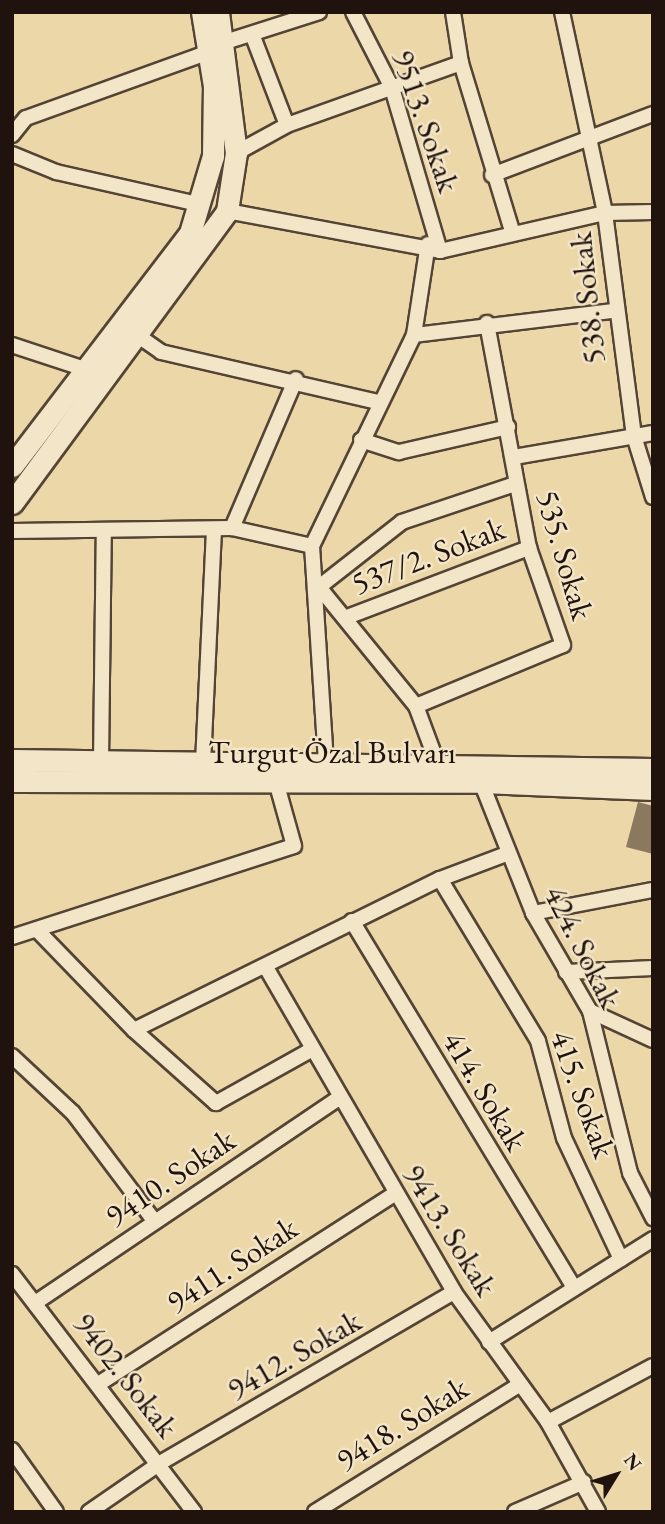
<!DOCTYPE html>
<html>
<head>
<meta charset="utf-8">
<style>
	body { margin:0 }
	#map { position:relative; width:665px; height:1524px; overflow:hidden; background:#ecd7a9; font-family:"EB Garamond",serif }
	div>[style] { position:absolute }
	.building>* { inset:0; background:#8a795f }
	.roads { filter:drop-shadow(2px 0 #534435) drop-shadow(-2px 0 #534435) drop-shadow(0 2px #534435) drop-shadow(0 -2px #534435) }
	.street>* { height:14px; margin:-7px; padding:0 7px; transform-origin:7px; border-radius:7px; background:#f3e5c7 }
	.secondary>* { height:21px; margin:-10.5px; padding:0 10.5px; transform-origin:10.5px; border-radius:10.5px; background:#f3e5c7 }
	span { translate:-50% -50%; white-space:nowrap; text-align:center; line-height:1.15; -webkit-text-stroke:5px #f3e5c7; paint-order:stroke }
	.street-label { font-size:32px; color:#20130e }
	.frame { position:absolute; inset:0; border:14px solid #20130e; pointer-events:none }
	.north { position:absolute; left:581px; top:1440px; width:70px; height:70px; -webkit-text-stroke:5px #f3e5c7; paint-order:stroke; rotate:52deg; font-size:19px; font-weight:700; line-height:28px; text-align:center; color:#20130e }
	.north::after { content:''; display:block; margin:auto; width:24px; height:32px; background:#20130e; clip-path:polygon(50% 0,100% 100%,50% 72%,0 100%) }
</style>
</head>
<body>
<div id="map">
	<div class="building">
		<div style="clip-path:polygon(638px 802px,653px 806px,653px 854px,626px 847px)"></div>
	</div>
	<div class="roads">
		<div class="street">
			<div style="left:353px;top:12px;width:85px;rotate:62.8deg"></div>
			<div style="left:392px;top:88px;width:170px;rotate:73.6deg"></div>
			<div style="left:453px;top:12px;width:52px;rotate:81.1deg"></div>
			<div style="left:461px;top:63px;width:176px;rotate:73.1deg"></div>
			<div style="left:562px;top:12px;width:206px;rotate:77.9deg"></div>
			<div style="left:605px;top:213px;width:225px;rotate:82.6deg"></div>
			<div style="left:634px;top:436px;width:64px;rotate:72.7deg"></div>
			<div style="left:252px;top:34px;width:97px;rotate:69deg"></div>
			<div style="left:222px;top:43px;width:102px;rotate:-17.7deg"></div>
			<div style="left:12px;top:135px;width:22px;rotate:-51deg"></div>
			<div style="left:26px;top:118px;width:195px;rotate:-19.8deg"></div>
			<div style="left:236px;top:153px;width:58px;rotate:-28.8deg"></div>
			<div style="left:287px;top:125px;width:185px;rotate:-19.6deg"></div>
			<div style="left:12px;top:154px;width:48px;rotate:22.2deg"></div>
			<div style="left:56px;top:172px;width:150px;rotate:12.7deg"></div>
			<div style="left:492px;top:175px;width:172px;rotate:-20.8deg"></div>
			<div style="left:227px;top:211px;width:217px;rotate:10.6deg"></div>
			<div style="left:440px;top:251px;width:169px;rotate:-13deg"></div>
			<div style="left:605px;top:213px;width:48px;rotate:-1.2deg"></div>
			<div style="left:137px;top:335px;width:29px;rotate:35deg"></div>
			<div style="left:161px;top:352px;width:223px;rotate:13deg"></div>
			<div style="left:414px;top:335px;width:200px;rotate:-6.9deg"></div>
			<div style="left:12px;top:345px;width:77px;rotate:18.2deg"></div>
			<div style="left:361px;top:440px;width:40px;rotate:18deg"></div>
			<div style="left:399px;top:452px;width:112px;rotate:-12.9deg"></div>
			<div style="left:514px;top:457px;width:141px;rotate:-9.8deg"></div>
			<div style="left:232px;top:528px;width:162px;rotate:-66.8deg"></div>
			<div style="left:12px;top:531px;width:220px;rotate:-0.8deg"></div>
			<div style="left:232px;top:528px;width:82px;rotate:12.7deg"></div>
			<div style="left:312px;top:546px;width:218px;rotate:86.3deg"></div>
			<div style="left:312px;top:546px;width:234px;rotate:-64.2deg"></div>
			<div style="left:414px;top:335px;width:92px;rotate:-81.3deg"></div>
			<div style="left:347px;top:617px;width:195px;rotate:-20.8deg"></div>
			<div style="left:416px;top:706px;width:159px;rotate:-22.5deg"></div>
			<div style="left:563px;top:645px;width:103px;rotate:-109.3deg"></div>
			<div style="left:529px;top:548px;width:229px;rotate:-100.6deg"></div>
			<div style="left:101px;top:762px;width:232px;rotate:-89.3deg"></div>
			<div style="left:203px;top:763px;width:234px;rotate:-87.3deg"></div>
			<div style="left:438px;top:765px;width:63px;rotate:-110.4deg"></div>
			<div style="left:416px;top:706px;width:154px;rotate:-129.2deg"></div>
			<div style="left:319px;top:587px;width:105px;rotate:-38.1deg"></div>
			<div style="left:402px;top:522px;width:119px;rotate:-18.6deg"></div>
			<div style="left:481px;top:782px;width:141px;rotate:68.3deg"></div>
			<div style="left:533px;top:913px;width:113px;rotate:59.8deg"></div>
			<div style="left:590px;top:1011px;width:167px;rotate:76.1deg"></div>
			<div style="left:630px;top:1173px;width:51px;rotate:62.9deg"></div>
			<div style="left:440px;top:879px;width:189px;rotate:58.8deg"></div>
			<div style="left:538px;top:1041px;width:100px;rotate:75deg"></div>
			<div style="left:564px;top:1138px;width:134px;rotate:64.8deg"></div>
			<div style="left:533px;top:913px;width:122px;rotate:-10.9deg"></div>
			<div style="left:352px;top:921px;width:429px;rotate:58.8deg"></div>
			<div style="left:38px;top:931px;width:138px;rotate:45.9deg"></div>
			<div style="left:134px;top:1030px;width:341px;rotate:-26.3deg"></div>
			<div style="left:440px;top:879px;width:71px;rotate:-20.7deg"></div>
			<div style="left:12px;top:937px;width:296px;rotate:-17.9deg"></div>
			<div style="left:294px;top:846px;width:63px;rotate:-105.6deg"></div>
			<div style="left:267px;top:969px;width:373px;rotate:59.9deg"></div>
			<div style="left:454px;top:1292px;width:160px;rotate:54.1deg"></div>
			<div style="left:548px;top:1422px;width:103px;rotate:60.9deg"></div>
			<div style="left:566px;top:972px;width:87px;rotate:-2.6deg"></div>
			<div style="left:590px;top:1011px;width:69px;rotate:24.7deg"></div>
			<div style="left:134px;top:1030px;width:110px;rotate:41.7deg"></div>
			<div style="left:216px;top:1103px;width:109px;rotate:-29.2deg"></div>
			<div style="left:12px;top:1056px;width:83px;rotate:43.1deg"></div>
			<div style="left:73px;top:1113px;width:136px;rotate:53deg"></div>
			<div style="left:12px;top:1274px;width:300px;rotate:52.6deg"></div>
			<div style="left:35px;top:1303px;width:365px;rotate:-34deg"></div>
			<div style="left:489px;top:1342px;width:194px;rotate:-32.1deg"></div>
			<div style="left:100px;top:1383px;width:350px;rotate:-32.7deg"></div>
			<div style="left:548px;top:1422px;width:119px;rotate:-28.1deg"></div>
			<div style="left:12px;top:1450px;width:76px;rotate:54.6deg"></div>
			<div style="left:89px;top:1512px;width:86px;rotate:-34.6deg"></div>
			<div style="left:160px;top:1463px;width:340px;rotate:-30.2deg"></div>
			<div style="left:315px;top:1512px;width:240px;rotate:-31.9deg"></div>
			<div style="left:515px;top:1512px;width:75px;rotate:-23.5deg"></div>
		</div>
		<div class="secondary">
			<div style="left:12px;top:466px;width:293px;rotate:-52.6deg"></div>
			<div style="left:190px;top:233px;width:80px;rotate:-73.4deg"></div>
			<div style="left:213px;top:156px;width:70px;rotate:-89.2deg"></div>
			<div style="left:214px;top:86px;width:75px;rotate:-99.2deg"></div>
			<div style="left:12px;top:503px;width:363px;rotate:-53.6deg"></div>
			<div style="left:227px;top:211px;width:59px;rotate:-81.2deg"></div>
			<div style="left:236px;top:153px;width:142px;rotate:-97.3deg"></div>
			<div style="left:12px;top:760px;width:641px;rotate:0.8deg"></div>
			<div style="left:12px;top:781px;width:469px;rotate:0.1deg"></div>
			<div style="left:481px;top:782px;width:172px;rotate:2.3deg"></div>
		</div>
	</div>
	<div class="street-label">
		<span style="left:426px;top:121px;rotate:71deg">9513. Sokak</span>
		<span style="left:587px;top:298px;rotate:-96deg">538. Sokak</span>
		<span style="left:565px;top:555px;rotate:74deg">535. Sokak</span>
		<span style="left:428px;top:556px;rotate:-21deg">537/2. Sokak</span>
		<span style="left:332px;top:752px">Turgut Özal Bulvarı</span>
		<span style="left:583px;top:947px;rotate:63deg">424. Sokak</span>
		<span style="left:485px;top:1091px;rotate:59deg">414. Sokak</span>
		<span style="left:583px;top:1094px;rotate:70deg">415. Sokak</span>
		<span style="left:170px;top:1178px;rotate:-34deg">9410. Sokak</span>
		<span style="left:450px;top:1230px;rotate:58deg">9413. Sokak</span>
		<span style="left:232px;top:1265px;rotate:-33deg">9411. Sokak</span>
		<span style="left:294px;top:1355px;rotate:-30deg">9412. Sokak</span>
		<span style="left:126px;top:1375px;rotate:52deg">9402. Sokak</span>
		<span style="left:402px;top:1424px;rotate:-32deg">9418. Sokak</span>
	</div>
	<div class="frame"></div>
	<div class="north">N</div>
</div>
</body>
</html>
